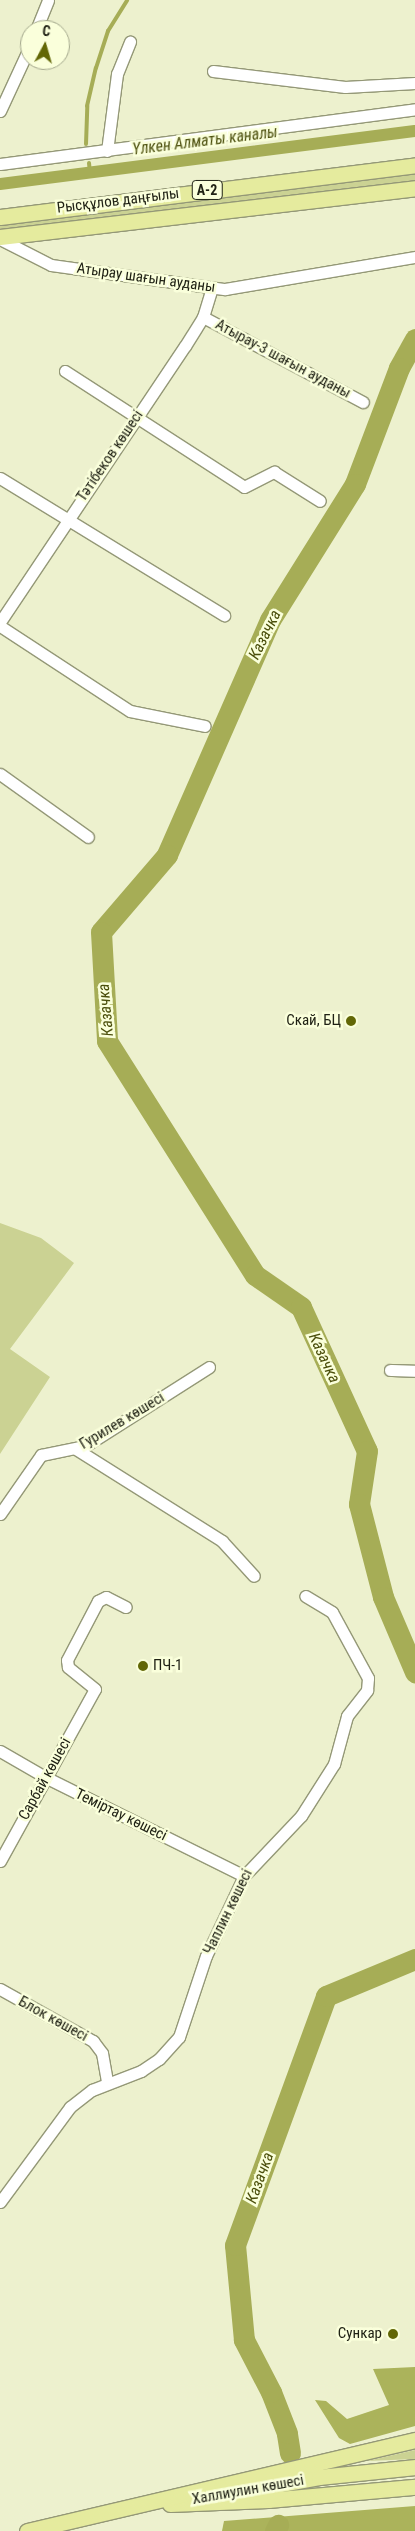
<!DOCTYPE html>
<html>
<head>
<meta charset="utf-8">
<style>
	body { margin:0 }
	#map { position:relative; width:415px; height:2531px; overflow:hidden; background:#edf1ce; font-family:"Roboto Condensed",sans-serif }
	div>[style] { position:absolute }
	.green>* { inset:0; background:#cbd293 }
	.forest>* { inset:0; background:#abb35b }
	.stream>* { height:4px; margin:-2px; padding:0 2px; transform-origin:2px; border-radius:2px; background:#a6ad56 }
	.canal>* { height:12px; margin:-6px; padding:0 6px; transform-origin:6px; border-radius:6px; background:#a6ad56 }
	.river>* { height:21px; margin:-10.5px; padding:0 10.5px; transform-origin:10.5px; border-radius:10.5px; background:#a6ad56 }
	.roads { filter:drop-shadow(1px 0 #949877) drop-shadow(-1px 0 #949877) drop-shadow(0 1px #949877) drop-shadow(0 -1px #949877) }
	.minor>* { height:11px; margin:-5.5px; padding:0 5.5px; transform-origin:5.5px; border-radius:5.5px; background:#fff }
	.major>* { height:15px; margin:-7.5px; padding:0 7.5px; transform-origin:7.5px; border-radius:7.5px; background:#e5eb9e }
	.dots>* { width:14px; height:14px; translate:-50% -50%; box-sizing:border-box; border:2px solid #faffdb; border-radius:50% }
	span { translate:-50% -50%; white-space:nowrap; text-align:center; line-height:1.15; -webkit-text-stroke:5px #faffdb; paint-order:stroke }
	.shield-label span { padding:1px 4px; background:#faffdb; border:1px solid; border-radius:4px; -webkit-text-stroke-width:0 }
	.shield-label { font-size:14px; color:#202215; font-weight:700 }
	.street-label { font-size:15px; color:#202215 }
	.poi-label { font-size:15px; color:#202215 }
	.right { translate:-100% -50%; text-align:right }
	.left { translate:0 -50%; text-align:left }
	.water-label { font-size:16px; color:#4b4f0c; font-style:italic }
	.north { position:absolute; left:20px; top:20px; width:50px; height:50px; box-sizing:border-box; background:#faffdb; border:1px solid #a3a78c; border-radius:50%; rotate:6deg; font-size:14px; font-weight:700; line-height:20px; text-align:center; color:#202215 }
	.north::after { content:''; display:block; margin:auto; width:18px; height:22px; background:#626706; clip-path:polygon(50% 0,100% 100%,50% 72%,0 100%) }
</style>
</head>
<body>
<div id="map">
	<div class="green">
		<div style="clip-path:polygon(415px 173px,415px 181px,0 234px,0 225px)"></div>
		<div style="clip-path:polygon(0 1223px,41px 1238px,74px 1263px,10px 1349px,50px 1377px,0 1454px)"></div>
		<div style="clip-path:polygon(415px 2450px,415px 2459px,367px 2461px)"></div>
	</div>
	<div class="forest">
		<div style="clip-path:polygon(415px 2367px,415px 2426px,350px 2444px,339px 2438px,315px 2400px,326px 2401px,347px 2419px,389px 2405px,373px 2369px)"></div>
		<div style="clip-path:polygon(415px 2506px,415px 2531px,222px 2531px,224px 2521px)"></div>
	</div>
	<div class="stream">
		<div style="left:86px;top:144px;width:38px;rotate:-88deg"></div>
		<div style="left:87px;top:106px;width:39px;rotate:-77deg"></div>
		<div style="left:96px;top:68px;width:39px;rotate:-72deg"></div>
		<div style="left:108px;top:31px;width:36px;rotate:-58deg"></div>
		<div style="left:89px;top:163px;width:9px;rotate:84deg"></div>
	</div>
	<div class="canal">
		<div style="left:0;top:184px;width:418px;rotate:-7.3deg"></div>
	</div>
	<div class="river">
		<div style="left:415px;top:339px;width:33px;rotate:119deg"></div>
		<div style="left:399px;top:368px;width:124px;rotate:110.8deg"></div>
		<div style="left:355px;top:484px;width:160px;rotate:122deg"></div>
		<div style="left:270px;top:620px;width:257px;rotate:113.7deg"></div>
		<div style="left:167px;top:855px;width:101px;rotate:130.6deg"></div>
		<div style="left:101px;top:932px;width:109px;rotate:86.8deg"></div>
		<div style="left:107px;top:1041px;width:277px;rotate:57.7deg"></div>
		<div style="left:255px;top:1275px;width:56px;rotate:34.8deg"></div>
		<div style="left:301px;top:1307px;width:158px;rotate:65.4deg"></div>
		<div style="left:367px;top:1451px;width:54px;rotate:98.6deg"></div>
		<div style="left:359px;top:1504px;width:96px;rotate:75.5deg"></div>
		<div style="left:383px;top:1597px;width:82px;rotate:66.9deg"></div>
		<div style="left:290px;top:2453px;width:20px;rotate:-99deg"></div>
		<div style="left:287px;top:2433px;width:44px;rotate:-111.3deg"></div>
		<div style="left:271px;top:2392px;width:59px;rotate:-117.4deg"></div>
		<div style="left:244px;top:2340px;width:95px;rotate:-95.4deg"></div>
		<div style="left:235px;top:2245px;width:265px;rotate:-69.9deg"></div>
		<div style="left:326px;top:1996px;width:96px;rotate:-22.6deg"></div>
		<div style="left:275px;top:2531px;width:7px;rotate:-63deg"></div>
	</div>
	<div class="roads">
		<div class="minor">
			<div style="left:36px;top:30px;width:32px;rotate:-68deg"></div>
			<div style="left:213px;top:71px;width:133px;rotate:6.9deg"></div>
			<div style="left:345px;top:87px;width:70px;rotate:-3.3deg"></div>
			<div style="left:0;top:111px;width:72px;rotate:-65.2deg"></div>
			<div style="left:107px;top:151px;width:78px;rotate:-82.6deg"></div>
			<div style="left:117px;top:74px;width:35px;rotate:-68deg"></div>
			<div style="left:0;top:164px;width:419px;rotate:-7.5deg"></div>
			<div style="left:0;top:239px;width:57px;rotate:27deg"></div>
			<div style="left:51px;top:265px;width:176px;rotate:7.9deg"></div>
			<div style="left:225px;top:289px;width:193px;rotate:-9.6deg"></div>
			<div style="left:203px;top:317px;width:181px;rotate:28deg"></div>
			<div style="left:65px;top:371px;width:213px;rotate:32.9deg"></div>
			<div style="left:244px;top:487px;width:34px;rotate:-27deg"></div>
			<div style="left:274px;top:472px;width:54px;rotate:32.2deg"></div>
			<div style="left:0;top:478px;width:263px;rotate:31.5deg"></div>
			<div style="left:0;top:622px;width:332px;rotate:-56.2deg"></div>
			<div style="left:185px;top:346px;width:34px;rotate:-58deg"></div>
			<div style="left:203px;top:317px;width:31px;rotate:-73deg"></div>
			<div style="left:0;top:626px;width:155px;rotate:33.2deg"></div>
			<div style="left:130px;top:711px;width:76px;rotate:11.3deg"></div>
			<div style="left:0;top:774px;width:108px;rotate:35.6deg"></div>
			<div style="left:390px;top:1370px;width:25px;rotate:2deg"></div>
			<div style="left:76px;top:1449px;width:173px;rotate:32.2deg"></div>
			<div style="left:222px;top:1541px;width:47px;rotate:47.6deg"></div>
			<div style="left:0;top:1514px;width:72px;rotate:-55.2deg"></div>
			<div style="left:41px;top:1455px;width:45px;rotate:-11.6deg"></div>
			<div style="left:85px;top:1446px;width:147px;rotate:-32.5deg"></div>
			<div style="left:0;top:1751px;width:52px;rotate:30deg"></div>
			<div style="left:45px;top:1777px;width:222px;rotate:26.4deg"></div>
			<div style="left:0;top:1861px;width:196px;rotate:-61.1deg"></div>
			<div style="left:95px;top:1689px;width:35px;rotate:-141deg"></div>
			<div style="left:68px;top:1667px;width:7px;rotate:-98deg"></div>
			<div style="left:67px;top:1660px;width:67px;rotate:-62.3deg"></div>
			<div style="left:98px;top:1601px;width:9px;rotate:-27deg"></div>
			<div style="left:106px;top:1597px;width:22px;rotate:27deg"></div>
			<div style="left:0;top:1989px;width:107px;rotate:29.2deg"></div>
			<div style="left:93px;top:2041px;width:15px;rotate:53deg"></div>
			<div style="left:102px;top:2053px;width:29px;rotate:80deg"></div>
			<div style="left:0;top:2202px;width:118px;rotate:-53.6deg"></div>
			<div style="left:70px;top:2107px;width:28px;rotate:-38deg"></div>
			<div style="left:92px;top:2090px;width:53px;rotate:-21.2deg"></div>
			<div style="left:141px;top:2071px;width:22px;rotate:-34deg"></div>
			<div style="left:159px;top:2059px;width:30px;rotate:-48deg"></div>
			<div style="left:179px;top:2037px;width:85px;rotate:-71.6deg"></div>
			<div style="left:206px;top:1956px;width:89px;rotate:-64.6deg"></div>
			<div style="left:244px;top:1876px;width:83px;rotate:-46.5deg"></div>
			<div style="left:301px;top:1816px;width:62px;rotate:-57.6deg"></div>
			<div style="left:334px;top:1764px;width:50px;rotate:-74.8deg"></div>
			<div style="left:347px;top:1716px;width:33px;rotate:-52deg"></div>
			<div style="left:367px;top:1690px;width:12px;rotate:-85deg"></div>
			<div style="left:368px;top:1678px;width:75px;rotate:-118.6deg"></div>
			<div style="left:332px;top:1612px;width:31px;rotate:-149deg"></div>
		</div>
		<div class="major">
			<div style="left:0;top:217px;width:418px;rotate:-7.1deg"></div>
			<div style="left:0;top:237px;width:418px;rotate:-6.7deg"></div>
			<div style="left:198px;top:2499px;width:123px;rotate:-10.3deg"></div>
			<div style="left:319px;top:2477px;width:97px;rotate:-5.9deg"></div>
			<div style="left:170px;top:2504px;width:98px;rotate:-2.3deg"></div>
			<div style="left:268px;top:2500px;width:148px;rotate:-5.1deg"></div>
			<div style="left:27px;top:2531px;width:399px;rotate:-13.2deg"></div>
		</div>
	</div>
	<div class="dots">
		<div style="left:351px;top:1021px;background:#626706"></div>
		<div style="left:143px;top:1666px;background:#626706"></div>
		<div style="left:393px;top:2334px;background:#626706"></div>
	</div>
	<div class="shield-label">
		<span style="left:207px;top:190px">A-2</span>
	</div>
	<div class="street-label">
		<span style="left:118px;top:201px;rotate:-7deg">Рысқұлов даңғылы</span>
		<span style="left:146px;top:278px;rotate:8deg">Атырау шағын ауданы</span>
		<span style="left:283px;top:359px;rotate:28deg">Атырау-3 шағын ауданы</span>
		<span style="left:110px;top:456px;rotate:-56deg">Тәтібеков көшесі</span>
		<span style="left:122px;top:1421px;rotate:-31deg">Гурилев көшесі</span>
		<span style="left:45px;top:1779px;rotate:-61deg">Сарбай көшесі</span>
		<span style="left:121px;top:1815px;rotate:26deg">Теміртау көшесі</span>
		<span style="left:228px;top:1912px;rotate:-64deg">Чаплин көшесі</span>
		<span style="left:53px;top:2019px;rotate:29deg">Блок көшесі</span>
		<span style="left:248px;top:2490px;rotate:-10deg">Халлиулин көшесі</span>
	</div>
	<div class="poi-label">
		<span class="right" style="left:341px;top:1021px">Скай, БЦ</span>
		<span class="left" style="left:153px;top:1666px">ПЧ-1</span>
		<span class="right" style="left:382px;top:2334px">Сункар</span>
	</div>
	<div class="water-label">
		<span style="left:205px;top:141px;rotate:-7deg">Үлкен Алматы каналы</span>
		<span style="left:265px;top:635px;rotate:-64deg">Казачка</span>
		<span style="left:106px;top:1010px;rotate:-95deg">Казачка</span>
		<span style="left:324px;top:1358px;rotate:65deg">Казачка</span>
		<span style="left:260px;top:2178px;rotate:-70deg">Казачка</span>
	</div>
	<div class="north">С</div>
</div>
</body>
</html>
